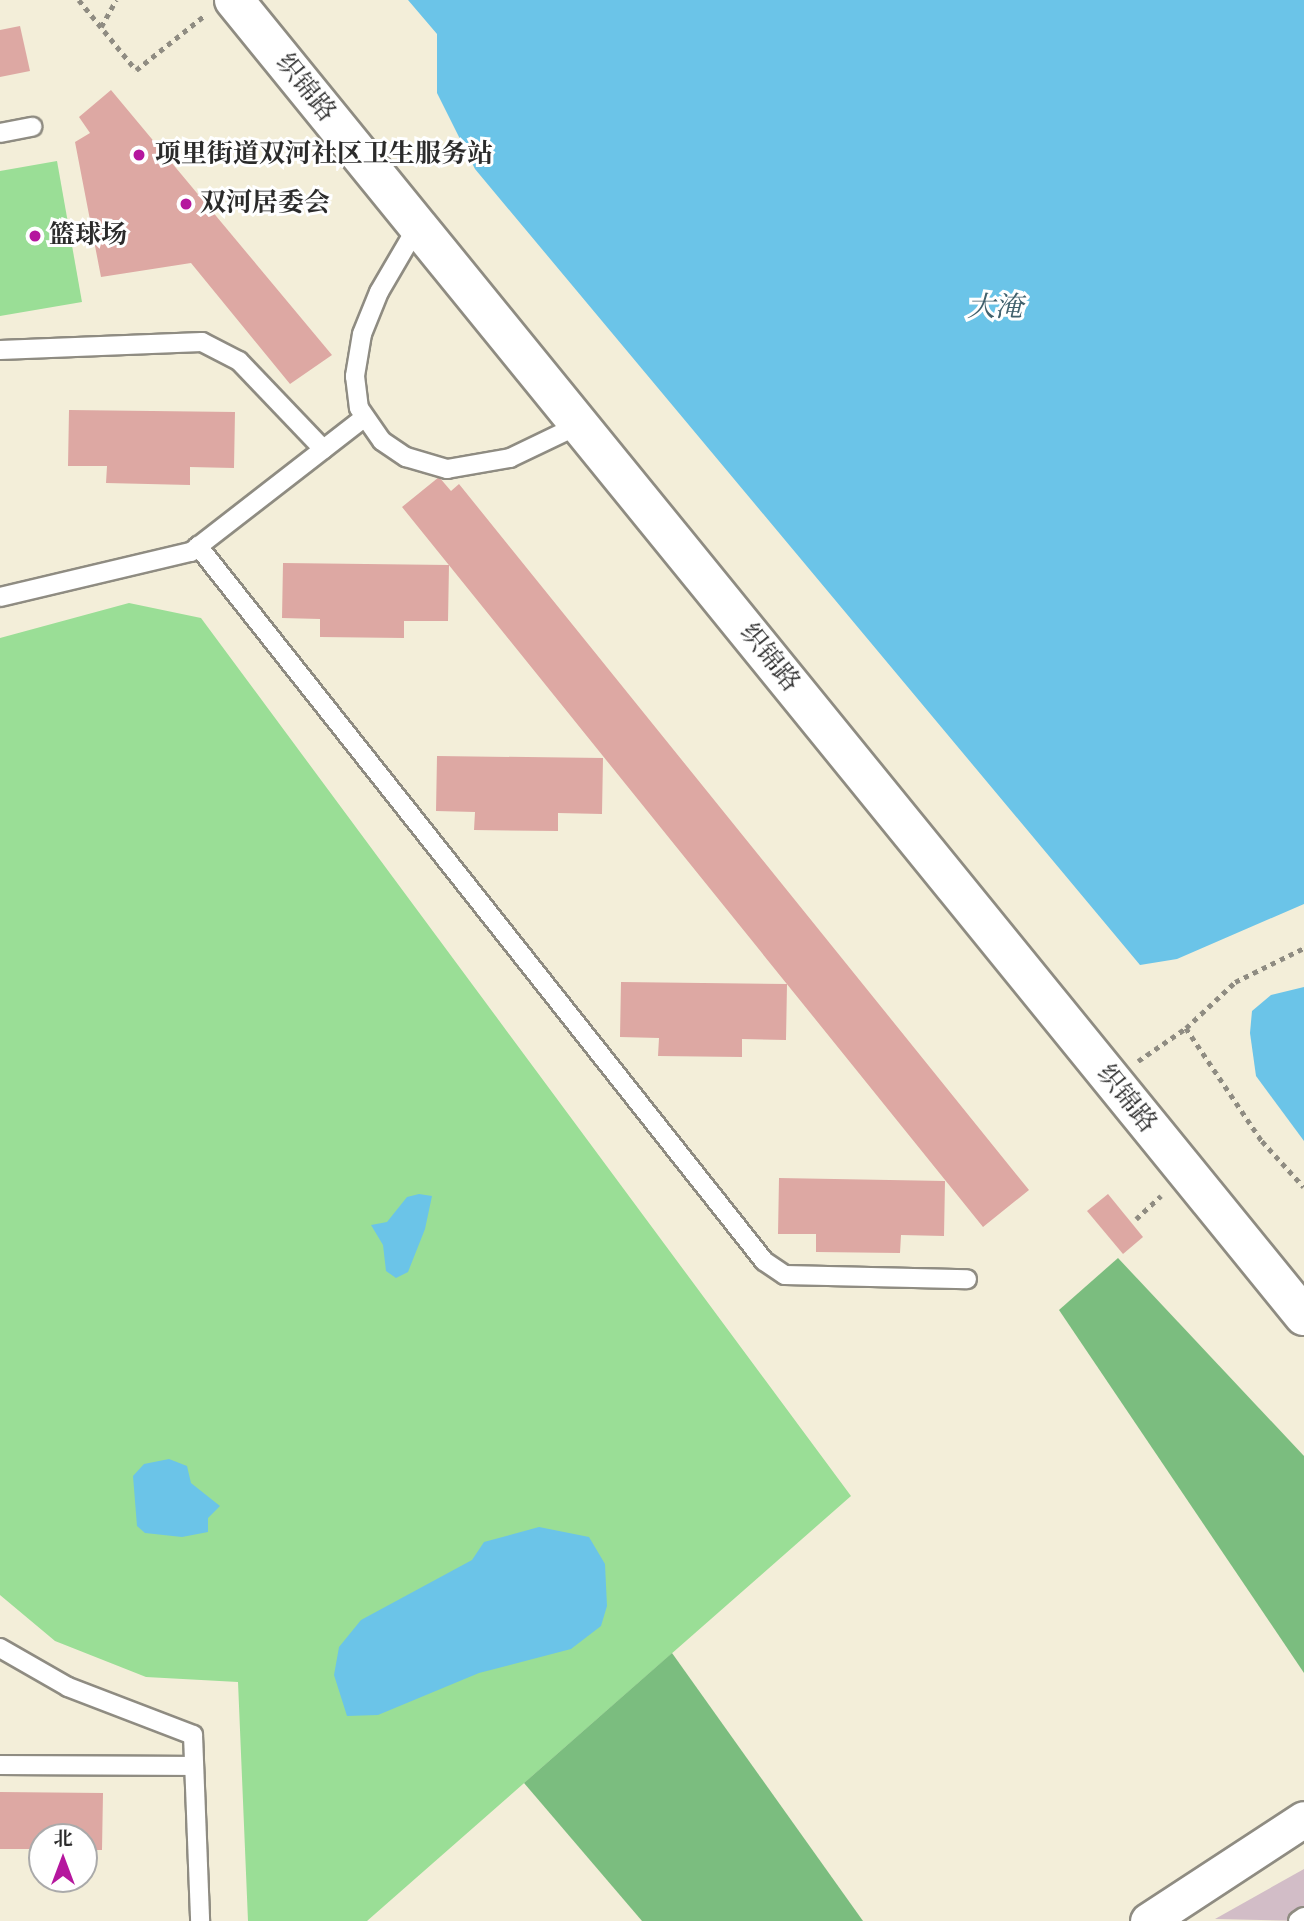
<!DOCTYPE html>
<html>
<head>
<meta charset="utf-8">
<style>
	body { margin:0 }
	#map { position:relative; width:1304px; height:1921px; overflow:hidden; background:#f3eed9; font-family:"Libre Bodoni","Noto Serif SC",serif }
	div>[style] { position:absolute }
	.industrial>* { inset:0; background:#d2bdc7 }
	.green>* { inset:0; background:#9ade96 }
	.forest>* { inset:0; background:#7bbd7f }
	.water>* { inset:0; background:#6bc4e8 }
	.building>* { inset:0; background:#dda8a3 }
	.path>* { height:4.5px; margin-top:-2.25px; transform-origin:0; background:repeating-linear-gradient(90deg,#8f8c82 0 5px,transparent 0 10px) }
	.roads { filter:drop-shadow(2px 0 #8f8c82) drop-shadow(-2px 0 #8f8c82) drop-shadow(0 2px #8f8c82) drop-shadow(0 -2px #8f8c82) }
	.service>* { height:18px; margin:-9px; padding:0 9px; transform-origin:9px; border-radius:9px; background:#fff }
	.minor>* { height:35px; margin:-17.5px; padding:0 17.5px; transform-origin:17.5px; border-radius:17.5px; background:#fff }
	.tertiary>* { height:38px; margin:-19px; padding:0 19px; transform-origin:19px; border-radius:19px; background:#fff }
	.dots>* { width:19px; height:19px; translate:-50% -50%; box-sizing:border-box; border:4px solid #fff; border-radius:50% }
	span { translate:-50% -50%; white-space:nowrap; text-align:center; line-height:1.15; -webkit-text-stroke:6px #fff; paint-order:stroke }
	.street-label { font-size:26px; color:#2b2b2b }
	.poi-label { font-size:26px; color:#2b2b2b; font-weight:700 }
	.left { translate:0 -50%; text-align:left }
	.water-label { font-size:28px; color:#41616d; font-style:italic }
	.north { position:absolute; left:28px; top:1823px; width:70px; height:70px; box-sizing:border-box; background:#fff; border:2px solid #aaa; border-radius:50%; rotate:0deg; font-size:19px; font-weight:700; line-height:28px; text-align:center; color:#2b2b2b }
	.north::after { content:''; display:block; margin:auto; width:24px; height:32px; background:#b5179e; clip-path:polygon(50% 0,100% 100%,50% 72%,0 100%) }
</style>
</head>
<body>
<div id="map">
	<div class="industrial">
		<div style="clip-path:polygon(1304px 1869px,1304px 1921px,1215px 1919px)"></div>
	</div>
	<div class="green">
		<div style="clip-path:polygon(57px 161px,82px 302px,0 316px,0 171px)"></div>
		<div style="clip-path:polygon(129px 603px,201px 618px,851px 1496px,367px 1921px,248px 1921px,238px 1682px,146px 1677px,55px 1641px,0 1595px,0 638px)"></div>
	</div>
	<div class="forest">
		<div style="clip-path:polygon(1118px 1258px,1304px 1456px,1304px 1673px,1059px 1310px)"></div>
		<div style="clip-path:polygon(672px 1653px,863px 1921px,642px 1921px,524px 1783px)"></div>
	</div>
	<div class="water">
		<div style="clip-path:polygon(408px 0,1304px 0,1304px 904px,1177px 959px,1140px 965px,475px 169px,437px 93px,437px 34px)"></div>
		<div style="clip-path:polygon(1304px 987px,1304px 1141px,1256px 1076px,1250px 1033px,1252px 1011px,1271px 995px)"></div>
		<div style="clip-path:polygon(419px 1194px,432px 1196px,425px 1229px,408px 1272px,396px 1278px,386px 1271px,383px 1245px,371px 1225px,387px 1222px,407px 1197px)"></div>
		<div style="clip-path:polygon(169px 1459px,187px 1466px,191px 1483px,220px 1506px,208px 1518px,208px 1532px,182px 1537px,145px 1533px,137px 1526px,133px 1476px,144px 1464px)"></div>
		<div style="clip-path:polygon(539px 1527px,589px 1537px,605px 1564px,607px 1606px,601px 1626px,571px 1649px,479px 1673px,378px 1715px,347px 1716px,334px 1675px,339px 1647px,361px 1620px,472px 1560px,484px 1542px)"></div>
	</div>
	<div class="building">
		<div style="clip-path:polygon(20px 26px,30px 71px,0 77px,0 30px)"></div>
		<div style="clip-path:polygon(111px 90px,332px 355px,290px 384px,191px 263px,101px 277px,75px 142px,90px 133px,79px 117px)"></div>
		<div style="clip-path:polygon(69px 410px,235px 412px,234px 468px,190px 467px,190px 485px,106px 483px,107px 466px,68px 466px)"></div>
		<div style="clip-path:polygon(439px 477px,451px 491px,459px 484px,1029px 1190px,983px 1227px,402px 507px)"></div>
		<div style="clip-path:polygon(283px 563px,449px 565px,448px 621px,404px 621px,404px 638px,320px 637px,320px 619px,282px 618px)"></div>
		<div style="clip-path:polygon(437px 756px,603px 758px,602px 814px,558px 813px,558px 831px,474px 830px,475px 812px,436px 811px)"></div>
		<div style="clip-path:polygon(621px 982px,787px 984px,786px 1040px,742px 1039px,742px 1057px,658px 1056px,659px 1038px,620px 1037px)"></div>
		<div style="clip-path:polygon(779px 1178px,945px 1181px,944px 1236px,901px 1235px,900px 1253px,816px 1252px,816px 1234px,778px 1234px)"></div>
		<div style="clip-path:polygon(1108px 1194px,1143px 1237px,1123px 1254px,1087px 1211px)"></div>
		<div style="clip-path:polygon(0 1792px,103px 1793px,102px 1850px,84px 1850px,84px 1837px,42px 1837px,42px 1849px,0 1849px)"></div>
	</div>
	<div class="path">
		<div style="left:79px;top:0;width:90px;rotate:50.8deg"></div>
		<div style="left:136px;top:70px;width:87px;rotate:-38.5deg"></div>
		<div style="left:101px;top:27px;width:31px;rotate:-61deg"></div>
		<div style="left:1186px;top:1028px;width:136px;rotate:56.1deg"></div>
		<div style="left:1262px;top:1141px;width:62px;rotate:47.6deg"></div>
		<div style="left:1138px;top:1061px;width:58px;rotate:-34.5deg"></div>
		<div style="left:1186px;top:1028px;width:67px;rotate:-43.2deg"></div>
		<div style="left:1235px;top:982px;width:77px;rotate:-26.2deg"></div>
		<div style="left:1136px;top:1219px;width:34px;rotate:-43deg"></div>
	</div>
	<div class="roads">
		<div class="service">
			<div style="left:0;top:133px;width:33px;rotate:-11deg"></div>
			<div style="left:417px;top:227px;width:75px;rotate:120.3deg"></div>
			<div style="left:379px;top:292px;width:45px;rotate:112deg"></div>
			<div style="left:362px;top:334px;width:43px;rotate:99.5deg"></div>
			<div style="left:355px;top:376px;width:32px;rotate:83deg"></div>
			<div style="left:359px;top:408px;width:40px;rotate:55.1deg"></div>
			<div style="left:382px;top:441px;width:29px;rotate:34deg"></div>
			<div style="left:406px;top:457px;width:43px;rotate:16.3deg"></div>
			<div style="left:447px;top:469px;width:64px;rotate:-9.9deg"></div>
			<div style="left:510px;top:458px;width:76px;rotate:-25.6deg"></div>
			<div style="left:0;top:350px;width:202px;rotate:-2.3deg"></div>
			<div style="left:202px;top:342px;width:42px;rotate:27.2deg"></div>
			<div style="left:239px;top:361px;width:122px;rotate:46.3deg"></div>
			<div style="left:198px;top:546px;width:912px;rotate:51.63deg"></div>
			<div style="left:764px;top:1261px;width:25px;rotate:34deg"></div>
			<div style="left:785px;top:1275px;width:182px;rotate:1.3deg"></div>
			<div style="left:0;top:597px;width:196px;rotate:-13.3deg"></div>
			<div style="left:191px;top:552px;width:220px;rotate:-37.8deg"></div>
			<div style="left:0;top:1648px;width:78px;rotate:29.8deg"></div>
			<div style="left:68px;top:1687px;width:134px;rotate:21deg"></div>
			<div style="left:193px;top:1735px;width:186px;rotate:87.8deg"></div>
			<div style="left:0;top:1765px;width:194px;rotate:0.3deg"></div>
			<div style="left:1298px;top:1921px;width:7px;rotate:-34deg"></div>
		</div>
		<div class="minor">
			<div style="left:1148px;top:1921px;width:186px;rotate:-33.2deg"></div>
		</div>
		<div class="tertiary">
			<div style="left:234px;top:0;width:1696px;rotate:50.89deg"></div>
		</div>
	</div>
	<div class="dots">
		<div style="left:139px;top:155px;background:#b5179e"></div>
		<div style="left:186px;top:204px;background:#b5179e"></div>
		<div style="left:35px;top:236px;background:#b5179e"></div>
	</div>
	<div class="street-label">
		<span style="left:305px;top:88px;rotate:51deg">织锦路</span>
		<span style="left:769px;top:658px;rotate:51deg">织锦路</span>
		<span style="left:1126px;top:1099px;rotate:51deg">织锦路</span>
	</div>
	<div class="poi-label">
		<span class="left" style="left:155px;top:155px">项里街道双河社区卫生服务站</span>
		<span class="left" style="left:200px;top:204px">双河居委会</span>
		<span class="left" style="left:49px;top:236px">篮球场</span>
	</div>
	<div class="water-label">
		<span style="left:995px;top:308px">大淹</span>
	</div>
	<div class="north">北</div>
</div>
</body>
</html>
